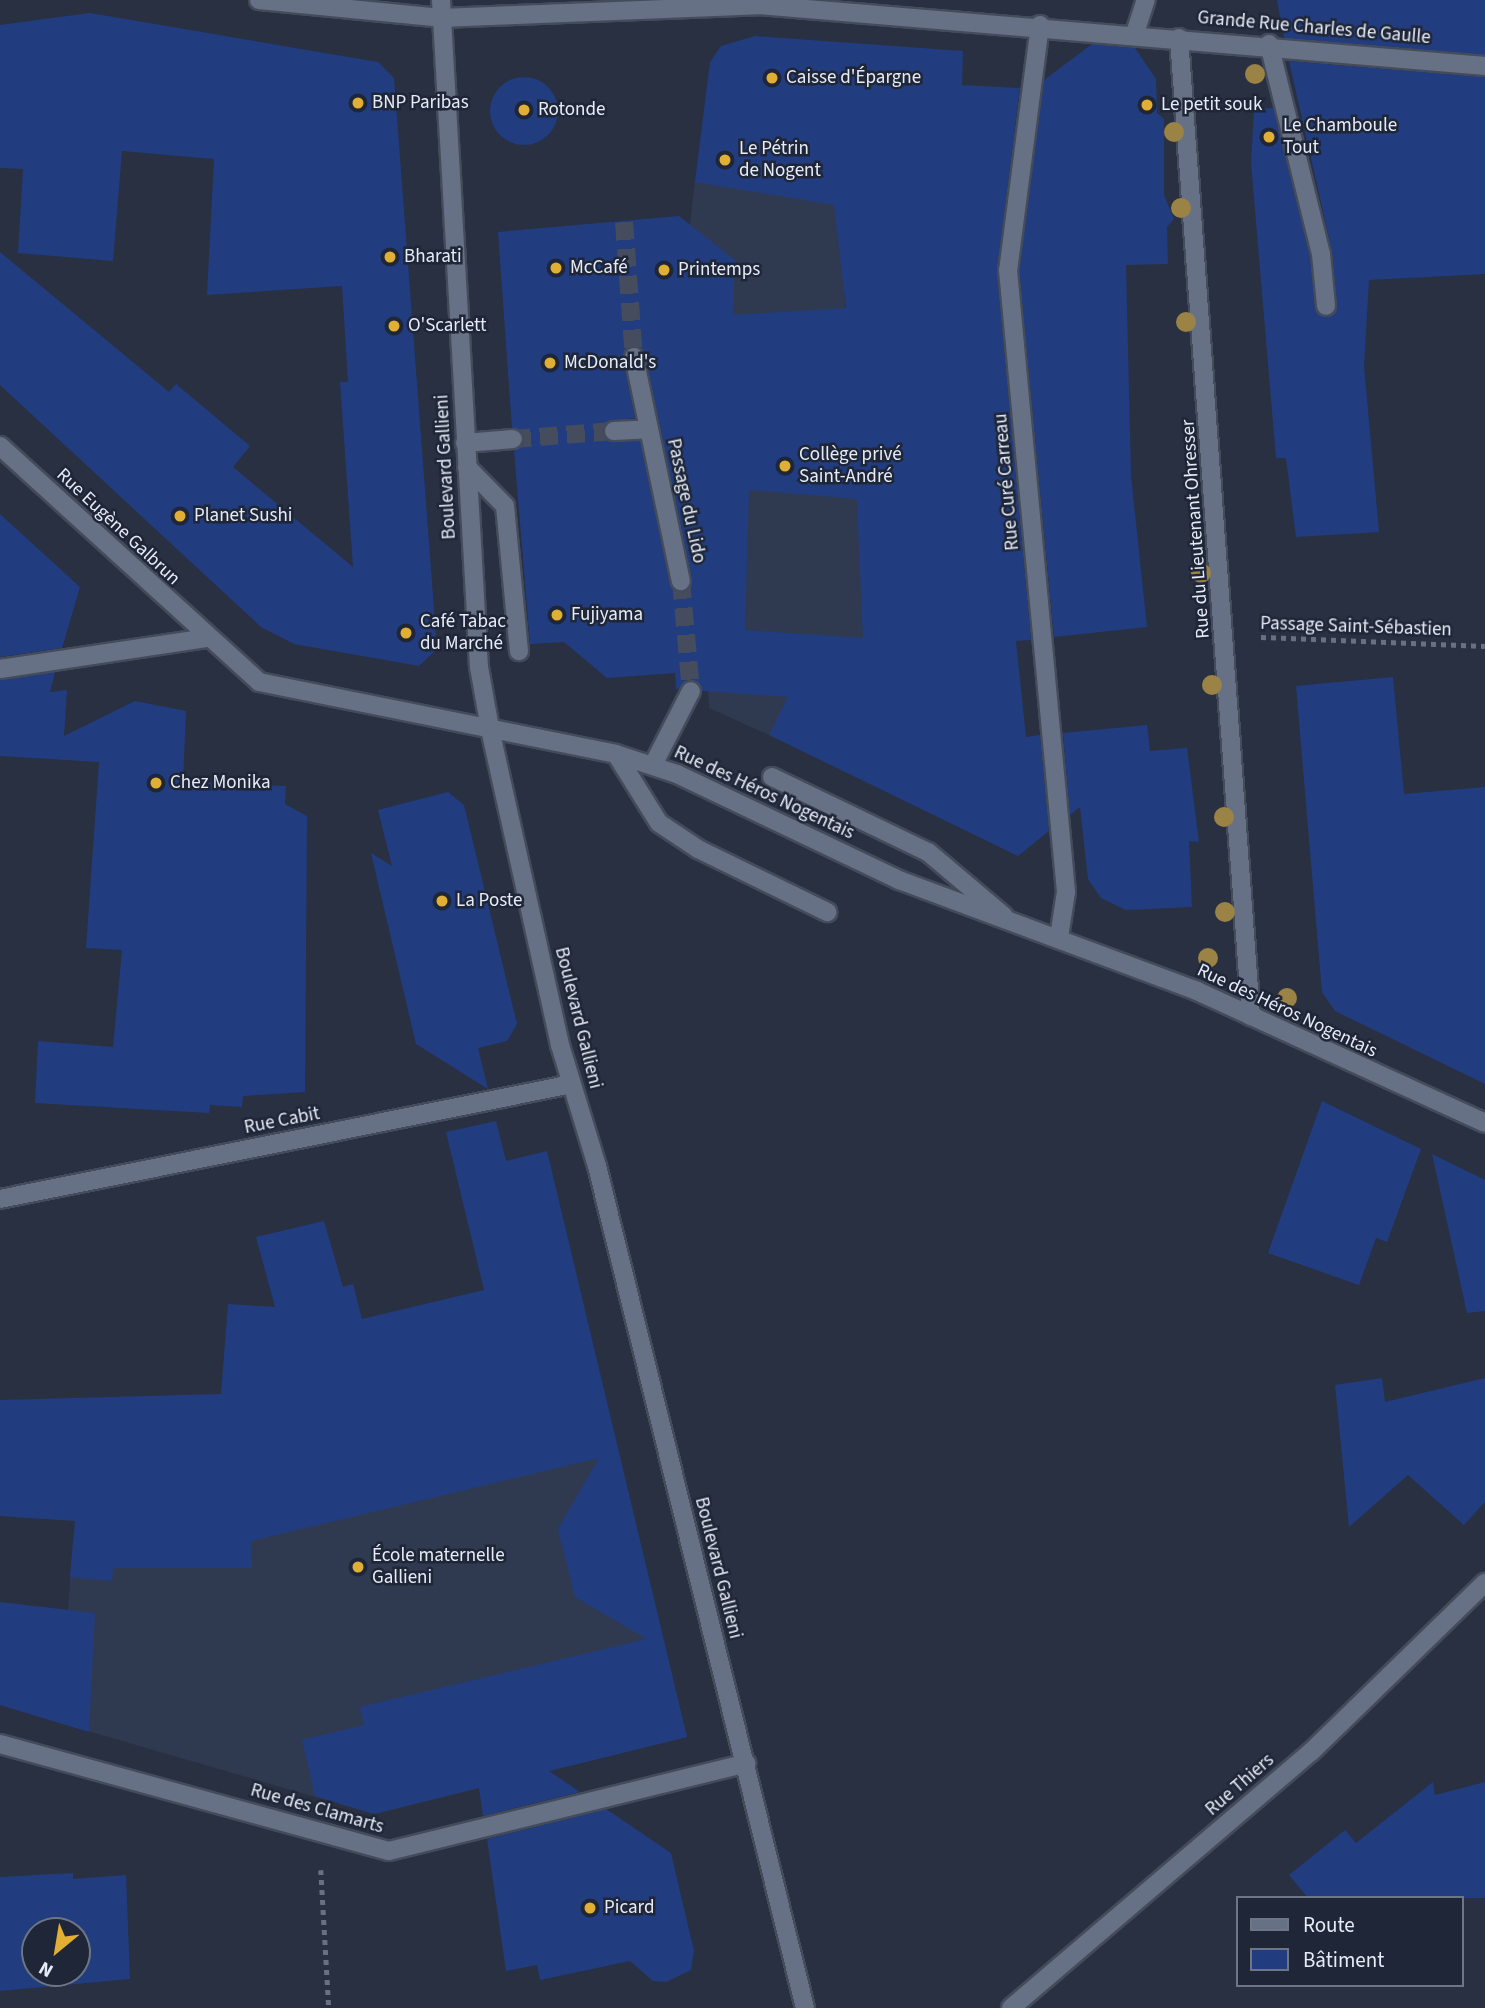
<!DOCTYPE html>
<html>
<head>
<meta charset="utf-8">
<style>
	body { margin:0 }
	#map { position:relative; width:1485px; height:2008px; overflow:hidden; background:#283042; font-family:"Source Sans 3",sans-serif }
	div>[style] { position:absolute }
	.built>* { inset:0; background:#2f3a50 }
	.building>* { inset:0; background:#223c80 }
	.round { border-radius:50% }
	.street-tunnel>* { height:18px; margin-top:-9px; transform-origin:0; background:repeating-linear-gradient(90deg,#444c5d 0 18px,transparent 0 27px) }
	.path>* { height:4.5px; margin-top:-2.25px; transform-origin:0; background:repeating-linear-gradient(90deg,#697080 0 5px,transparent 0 10px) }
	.roads { filter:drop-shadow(2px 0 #444b5a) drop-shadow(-2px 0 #444b5a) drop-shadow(0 2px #444b5a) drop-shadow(0 -2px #444b5a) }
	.lane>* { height:18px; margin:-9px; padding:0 9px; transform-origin:9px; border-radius:9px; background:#677185 }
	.street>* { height:18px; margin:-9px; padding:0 9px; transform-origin:9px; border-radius:9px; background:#677185 }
	.secondary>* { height:18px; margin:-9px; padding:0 9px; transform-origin:9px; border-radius:9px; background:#677185 }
	.trees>* { width:20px; height:20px; margin:-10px; border-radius:50%; background:#9b8245 }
	.dots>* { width:19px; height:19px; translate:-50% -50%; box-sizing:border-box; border:4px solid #1e2637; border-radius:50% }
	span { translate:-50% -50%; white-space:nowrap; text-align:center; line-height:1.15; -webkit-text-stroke:5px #1e2637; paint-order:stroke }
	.street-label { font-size:19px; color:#e6ecf7 }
	.poi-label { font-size:19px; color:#e6ecf7 }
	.left { translate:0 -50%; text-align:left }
	.legend { position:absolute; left:1236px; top:1896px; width:228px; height:91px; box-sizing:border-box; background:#1e2637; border:2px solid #6e7584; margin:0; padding:9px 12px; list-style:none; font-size:21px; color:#e6ecf7 }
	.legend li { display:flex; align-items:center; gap:14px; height:35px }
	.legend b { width:35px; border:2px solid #6e7584 }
	.north { position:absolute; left:21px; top:1917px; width:70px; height:70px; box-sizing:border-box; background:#1e2637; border:2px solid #6e7584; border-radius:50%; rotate:210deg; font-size:19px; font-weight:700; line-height:28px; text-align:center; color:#e6ecf7 }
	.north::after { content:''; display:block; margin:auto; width:24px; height:32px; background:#e1af34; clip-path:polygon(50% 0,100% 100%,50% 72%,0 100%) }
</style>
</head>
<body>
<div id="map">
	<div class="built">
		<div style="clip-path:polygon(695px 179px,837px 181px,848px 348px,862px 400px,894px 693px,769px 735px,709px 708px,687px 251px)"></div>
		<div style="clip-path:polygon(573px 1353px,651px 1590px,687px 1737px,374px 1814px,60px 1723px,73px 1538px,113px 1541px)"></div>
	</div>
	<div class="building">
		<div style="clip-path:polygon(1277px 0,1485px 0,1485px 55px,1284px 38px)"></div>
		<div style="clip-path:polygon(90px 13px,378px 62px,394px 78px,437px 649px,419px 666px,294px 644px,261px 627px,0 385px,0 252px,169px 392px,176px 384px,250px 446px,233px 467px,353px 567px,340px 382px,348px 382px,342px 286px,207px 295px,214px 159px,122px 151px,113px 261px,18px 253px,23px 169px,0 168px,0 25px)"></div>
		<div style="clip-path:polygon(evenodd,755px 36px,963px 51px,962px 85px,1020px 88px,997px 271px,1031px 640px,1016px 641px,1026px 737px,1040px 735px,1049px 831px,1018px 856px,769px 735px,788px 697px,702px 691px,691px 680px,676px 690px,675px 673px,607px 678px,564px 642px,530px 644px,514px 450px,524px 437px,512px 428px,498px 232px,679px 216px,735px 260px,733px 315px,846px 308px,834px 205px,695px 182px,710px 62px,721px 46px,755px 36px,637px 346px,645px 355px,692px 579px,683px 592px,670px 583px,640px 441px,610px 441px,603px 432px,608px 421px,635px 418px,623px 359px,627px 348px,637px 346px,755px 36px,749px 490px,857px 499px,863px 638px,745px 630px,749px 490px)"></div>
		<div style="clip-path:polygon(1092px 44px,1135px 48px,1156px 79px,1157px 113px,1164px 119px,1164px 195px,1174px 219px,1167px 227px,1168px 264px,1126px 265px,1131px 476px,1147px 627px,1054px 637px,1019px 270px,1044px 80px)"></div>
		<div style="clip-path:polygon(1289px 61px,1485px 77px,1485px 274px,1369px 280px,1364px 366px,1379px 532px,1296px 537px,1286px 458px,1276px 458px,1251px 163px,1254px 109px,1273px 108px,1310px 256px,1316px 312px,1328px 317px,1337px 306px,1332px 251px)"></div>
		<div class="round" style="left:490px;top:77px;width:68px;height:68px"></div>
		<div style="clip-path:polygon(0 514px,80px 587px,62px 648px,0 657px)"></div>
		<div style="clip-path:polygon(55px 672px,50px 692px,67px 690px,64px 736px,135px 701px,186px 711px,183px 782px,286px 786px,285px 804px,307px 816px,305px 1092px,243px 1096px,242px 1107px,210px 1105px,209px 1113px,35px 1103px,38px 1041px,113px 1047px,122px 950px,86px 948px,99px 762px,0 756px,0 680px)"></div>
		<div style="clip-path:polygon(1393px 677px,1404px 794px,1485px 787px,1485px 1084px,1335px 1011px,1322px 992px,1296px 686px)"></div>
		<div style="clip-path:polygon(1147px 725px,1150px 751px,1187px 748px,1199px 842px,1189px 841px,1192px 907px,1126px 910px,1101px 898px,1088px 879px,1080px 807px,1070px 815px,1063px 733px)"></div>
		<div style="clip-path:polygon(448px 792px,464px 805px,517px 1024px,507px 1041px,478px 1048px,488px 1089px,416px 1044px,371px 853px,392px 866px,378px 810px)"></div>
		<div style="clip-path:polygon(1322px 1101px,1421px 1149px,1387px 1242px,1376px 1238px,1359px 1285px,1268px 1253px)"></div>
		<div style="clip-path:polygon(496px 1121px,506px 1161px,547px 1151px,687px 1737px,549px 1771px,580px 1792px,483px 1816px,479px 1788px,374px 1814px,315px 1796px,302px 1740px,364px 1725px,360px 1707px,647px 1639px,575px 1597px,558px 1529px,599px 1458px,251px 1541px,252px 1568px,113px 1568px,112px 1581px,70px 1577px,75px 1521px,0 1516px,0 1400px,221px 1394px,228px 1304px,275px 1307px,256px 1237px,324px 1221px,343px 1287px,353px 1284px,362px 1319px,484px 1290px,446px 1132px)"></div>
		<div style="clip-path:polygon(1432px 1154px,1485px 1180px,1485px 1311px,1467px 1313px)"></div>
		<div style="clip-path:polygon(1382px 1378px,1385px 1402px,1485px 1378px,1485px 1502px,1464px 1525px,1408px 1475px,1349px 1527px,1335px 1385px)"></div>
		<div style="clip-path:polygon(0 1602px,95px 1613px,89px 1732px,0 1705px)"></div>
		<div style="clip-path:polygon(1433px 1782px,1435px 1795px,1485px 1782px,1485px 1898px,1308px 1898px,1289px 1875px,1345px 1830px,1356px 1843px)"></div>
		<div style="clip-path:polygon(606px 1809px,671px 1853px,694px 1951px,691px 1970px,666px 1982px,653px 1981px,630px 1961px,540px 1980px,537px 1965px,506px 1971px,487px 1839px)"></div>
		<div style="clip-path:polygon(evenodd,73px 1873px,73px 1879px,126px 1875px,130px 1979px,0 1991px,0 1877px,73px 1873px,35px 1931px,77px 1931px,77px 1973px,35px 1973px,35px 1931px)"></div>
	</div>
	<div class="street-tunnel">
		<div style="left:624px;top:222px;width:135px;rotate:85.8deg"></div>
		<div style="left:513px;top:439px;width:101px;rotate:-4.5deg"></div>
		<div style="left:681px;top:581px;width:110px;rotate:84.8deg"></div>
	</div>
	<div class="path">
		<div style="left:1261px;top:637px;width:224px;rotate:2.3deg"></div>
		<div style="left:321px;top:1870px;width:138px;rotate:86.7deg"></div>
	</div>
	<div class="roads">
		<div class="lane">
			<div style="left:1269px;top:44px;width:216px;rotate:76.1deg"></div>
			<div style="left:1321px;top:254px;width:52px;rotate:84.5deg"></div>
			<div style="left:467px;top:467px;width:54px;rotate:45.7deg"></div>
			<div style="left:505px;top:506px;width:146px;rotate:84.5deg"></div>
			<div style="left:616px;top:754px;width:81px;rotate:58.1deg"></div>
			<div style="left:659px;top:823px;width:47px;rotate:33.7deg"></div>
			<div style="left:698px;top:849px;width:144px;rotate:26deg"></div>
			<div style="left:772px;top:777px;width:173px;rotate:25.7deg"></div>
			<div style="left:928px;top:852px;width:99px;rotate:40.1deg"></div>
		</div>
		<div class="street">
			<div style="left:259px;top:0;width:183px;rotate:5.6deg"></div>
			<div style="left:441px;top:18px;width:318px;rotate:-2.3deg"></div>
			<div style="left:759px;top:5px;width:729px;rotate:4.8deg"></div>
			<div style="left:441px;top:0;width:668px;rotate:86.74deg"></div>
			<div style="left:479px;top:667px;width:63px;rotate:79.9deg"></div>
			<div style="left:490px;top:729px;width:324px;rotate:77.5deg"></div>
			<div style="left:560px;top:1045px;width:127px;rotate:73deg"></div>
			<div style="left:597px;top:1166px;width:867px;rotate:76.12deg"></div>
			<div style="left:1040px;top:25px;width:247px;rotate:97.4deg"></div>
			<div style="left:1008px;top:270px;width:625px;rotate:84.67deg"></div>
			<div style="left:1066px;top:892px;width:46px;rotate:98.8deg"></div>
			<div style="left:1135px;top:33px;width:35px;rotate:-72deg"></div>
			<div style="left:1179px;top:38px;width:981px;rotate:85.79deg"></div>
			<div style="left:634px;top:357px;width:229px;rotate:78.2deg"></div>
			<div style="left:614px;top:431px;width:35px;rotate:-3deg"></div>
			<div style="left:465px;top:443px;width:48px;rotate:-4.8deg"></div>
			<div style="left:0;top:669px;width:210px;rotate:-8.5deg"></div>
			<div style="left:653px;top:765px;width:83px;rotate:-62.8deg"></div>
			<div style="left:0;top:1199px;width:583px;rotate:-11.37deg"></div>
			<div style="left:0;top:1744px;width:403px;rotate:15.4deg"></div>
			<div style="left:389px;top:1851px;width:368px;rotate:-13.8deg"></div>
			<div style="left:1011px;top:2008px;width:394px;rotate:-40.5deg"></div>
			<div style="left:1311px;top:1752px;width:243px;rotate:-44.2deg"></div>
		</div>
		<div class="secondary">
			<div style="left:0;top:446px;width:350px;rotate:42.3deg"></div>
			<div style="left:259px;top:682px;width:364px;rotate:11.4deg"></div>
			<div style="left:616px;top:754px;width:64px;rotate:18.2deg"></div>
			<div style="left:677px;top:774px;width:246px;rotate:25.5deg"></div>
			<div style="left:899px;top:880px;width:318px;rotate:20.4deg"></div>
			<div style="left:1197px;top:991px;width:317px;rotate:24.6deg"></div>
		</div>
	</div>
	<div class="trees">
		<div style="left:1255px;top:74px"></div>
		<div style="left:1174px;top:132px"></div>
		<div style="left:1181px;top:208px"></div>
		<div style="left:1186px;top:322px"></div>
		<div style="left:1201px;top:573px"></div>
		<div style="left:1212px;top:685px"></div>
		<div style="left:1224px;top:817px"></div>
		<div style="left:1225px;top:912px"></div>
		<div style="left:1208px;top:958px"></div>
		<div style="left:1287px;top:998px"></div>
	</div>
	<div class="dots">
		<div style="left:772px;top:78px;background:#e1af34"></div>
		<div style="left:358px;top:103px;background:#e1af34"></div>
		<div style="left:1147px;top:105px;background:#e1af34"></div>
		<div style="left:524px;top:110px;background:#e1af34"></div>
		<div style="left:1269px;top:137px;background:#e1af34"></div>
		<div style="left:725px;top:160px;background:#e1af34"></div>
		<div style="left:390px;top:257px;background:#e1af34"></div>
		<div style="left:556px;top:268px;background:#e1af34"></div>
		<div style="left:664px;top:270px;background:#e1af34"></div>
		<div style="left:394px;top:326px;background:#e1af34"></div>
		<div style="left:550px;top:363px;background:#e1af34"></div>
		<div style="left:785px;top:466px;background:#e1af34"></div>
		<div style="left:180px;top:516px;background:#e1af34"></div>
		<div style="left:557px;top:615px;background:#e1af34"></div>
		<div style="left:406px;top:633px;background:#e1af34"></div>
		<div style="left:156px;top:783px;background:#e1af34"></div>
		<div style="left:442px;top:901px;background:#e1af34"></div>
		<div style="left:358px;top:1567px;background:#e1af34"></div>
		<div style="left:590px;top:1908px;background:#e1af34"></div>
	</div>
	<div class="street-label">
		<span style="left:1314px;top:28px;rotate:5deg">Grande Rue Charles de Gaulle</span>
		<span style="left:446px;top:467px;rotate:-93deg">Boulevard Gallieni</span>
		<span style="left:1007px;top:482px;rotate:-95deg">Rue Curé Carreau</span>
		<span style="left:686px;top:501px;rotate:78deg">Passage du Lido</span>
		<span style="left:118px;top:527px;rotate:43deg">Rue Eugène Galbrun</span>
		<span style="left:1196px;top:529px;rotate:-94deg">Rue du Lieutenant Ohresser</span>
		<span style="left:1356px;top:627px;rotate:2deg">Passage Saint-Sébastien</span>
		<span style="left:764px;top:793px;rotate:25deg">Rue des Héros Nogentais</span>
		<span style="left:1287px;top:1011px;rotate:25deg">Rue des Héros Nogentais</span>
		<span style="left:578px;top:1018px;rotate:76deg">Boulevard Gallieni</span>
		<span style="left:282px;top:1121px;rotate:-11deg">Rue Cabit</span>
		<span style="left:718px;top:1568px;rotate:76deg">Boulevard Gallieni</span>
		<span style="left:1240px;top:1785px;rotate:-41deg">Rue Thiers</span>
		<span style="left:317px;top:1809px;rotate:16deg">Rue des Clamarts</span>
	</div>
	<div class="poi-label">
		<span class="left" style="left:786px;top:78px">Caisse d'Épargne</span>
		<span class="left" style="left:372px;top:103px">BNP Paribas</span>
		<span class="left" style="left:1161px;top:105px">Le petit souk</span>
		<span class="left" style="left:538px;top:110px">Rotonde</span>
		<span class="left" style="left:1283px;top:137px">Le Chamboule<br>Tout</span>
		<span class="left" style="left:739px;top:160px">Le Pétrin<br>de Nogent</span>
		<span class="left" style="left:404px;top:257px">Bharati</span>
		<span class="left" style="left:570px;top:268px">McCafé</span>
		<span class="left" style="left:678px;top:270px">Printemps</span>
		<span class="left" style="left:408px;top:326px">O'Scarlett</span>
		<span class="left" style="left:564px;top:363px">McDonald's</span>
		<span class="left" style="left:799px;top:466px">Collège privé<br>Saint-André</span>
		<span class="left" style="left:194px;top:516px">Planet Sushi</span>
		<span class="left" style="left:571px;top:615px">Fujiyama</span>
		<span class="left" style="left:420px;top:633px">Café Tabac<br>du Marché</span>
		<span class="left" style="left:170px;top:783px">Chez Monika</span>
		<span class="left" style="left:456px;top:901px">La Poste</span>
		<span class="left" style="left:372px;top:1567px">École maternelle<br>Gallieni</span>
		<span class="left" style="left:604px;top:1908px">Picard</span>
	</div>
	<ul class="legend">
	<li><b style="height:9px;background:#677185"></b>Route</li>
	<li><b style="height:19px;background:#223c80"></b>Bâtiment</li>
	</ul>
	<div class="north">N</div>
</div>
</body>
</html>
